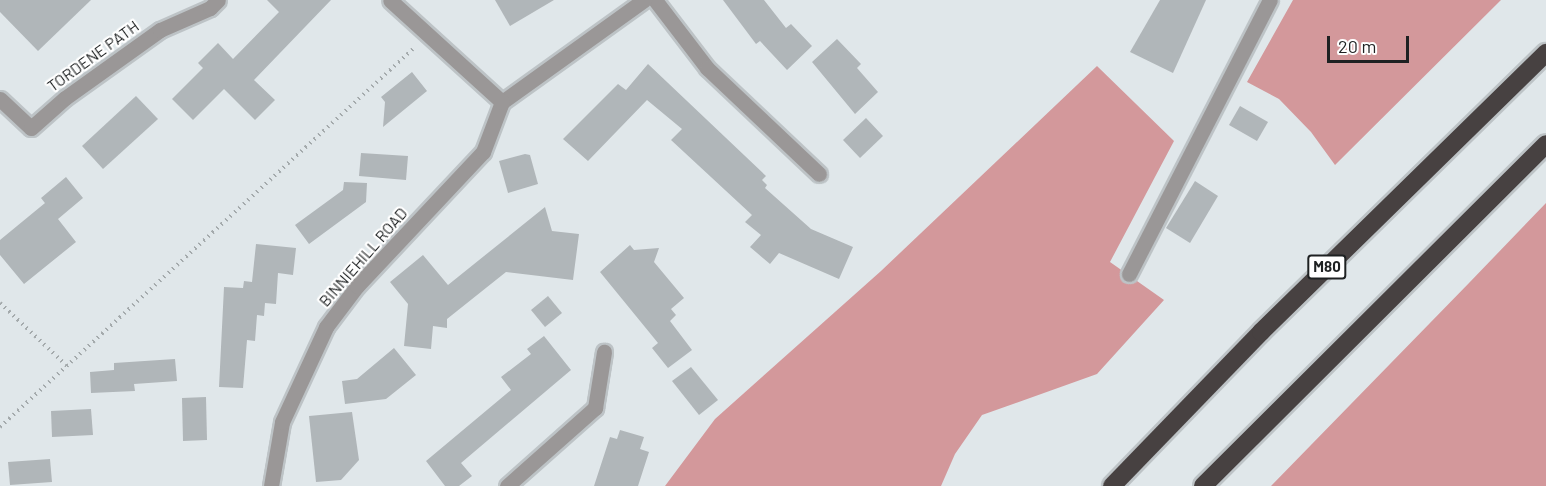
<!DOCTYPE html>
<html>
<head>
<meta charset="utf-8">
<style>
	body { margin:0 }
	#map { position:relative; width:1546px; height:486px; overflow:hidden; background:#e0e7ea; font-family:Barlow,sans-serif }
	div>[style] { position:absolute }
	.forest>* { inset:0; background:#d3989b }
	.building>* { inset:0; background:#b0b6b9 }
	.path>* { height:4px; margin-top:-2px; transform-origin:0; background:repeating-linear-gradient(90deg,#a4aaac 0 1.5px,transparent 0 6px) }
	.roads { filter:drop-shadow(2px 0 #bdc3c6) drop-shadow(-2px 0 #bdc3c6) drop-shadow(0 2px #bdc3c6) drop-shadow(0 -2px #bdc3c6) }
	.street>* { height:15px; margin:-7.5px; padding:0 7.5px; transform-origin:7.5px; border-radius:7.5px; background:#9a9797 }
	.highway>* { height:18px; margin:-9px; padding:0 9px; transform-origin:9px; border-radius:9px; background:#474141 }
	span { translate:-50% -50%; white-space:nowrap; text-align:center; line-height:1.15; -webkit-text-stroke:4.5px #fff; paint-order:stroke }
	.shield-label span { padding:2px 4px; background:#fff; border:2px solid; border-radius:4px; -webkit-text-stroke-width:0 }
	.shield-label { font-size:15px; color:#1e2122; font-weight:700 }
	.street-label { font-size:16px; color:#1e2122 }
	.scale { position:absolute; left:1327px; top:36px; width:82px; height:27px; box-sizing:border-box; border:3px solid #1e2122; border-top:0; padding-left:8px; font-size:18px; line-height:21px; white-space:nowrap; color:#1e2122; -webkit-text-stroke:4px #fff; paint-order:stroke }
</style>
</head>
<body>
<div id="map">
	<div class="forest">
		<div style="clip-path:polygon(1293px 0,1501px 0,1335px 165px,1311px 132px,1279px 99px,1247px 82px)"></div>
		<div style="clip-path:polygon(1097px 66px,1174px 141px,1110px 262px,1164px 300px,1097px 374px,982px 415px,955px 454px,941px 486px,665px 486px,715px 419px,881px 271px)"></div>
		<div style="clip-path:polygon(1546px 203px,1546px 486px,1271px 486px,1469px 283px)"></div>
	</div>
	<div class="building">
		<div style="clip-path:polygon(0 0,91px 0,38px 51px,0 12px)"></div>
		<div style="clip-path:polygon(267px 0,331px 0,254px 80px,275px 100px,255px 120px,224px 89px,193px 120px,172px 99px,203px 68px,198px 63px,218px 43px,233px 59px,279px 12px)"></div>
		<div style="clip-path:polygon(495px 0,554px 0,510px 26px)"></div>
		<div style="clip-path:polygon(723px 0,764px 0,786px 28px,791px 24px,812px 46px,787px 70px,760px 41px,756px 44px)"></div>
		<div style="clip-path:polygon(1160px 0,1206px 0,1173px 73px,1130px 52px)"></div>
		<div style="clip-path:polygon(837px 39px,861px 64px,857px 68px,878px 92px,855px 114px,812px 62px)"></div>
		<div style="clip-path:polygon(648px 64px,766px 176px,762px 180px,767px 185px,765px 188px,811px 229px,853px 247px,839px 279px,779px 253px,770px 264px,750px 247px,761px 235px,745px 222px,752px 215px,671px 140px,682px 129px,647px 100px,588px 161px,563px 139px,618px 84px,626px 90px)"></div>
		<div style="clip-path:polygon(412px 72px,427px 91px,383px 127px,385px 102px,381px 97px)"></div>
		<div style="clip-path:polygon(136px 96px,158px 119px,103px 169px,82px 146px)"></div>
		<div style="clip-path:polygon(1240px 106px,1268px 122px,1257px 141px,1229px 125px)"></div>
		<div style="clip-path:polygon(866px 118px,883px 136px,860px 158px,843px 140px)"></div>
		<div style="clip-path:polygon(361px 153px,408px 156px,406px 180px,359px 176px)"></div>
		<div style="clip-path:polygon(525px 154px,530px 155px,538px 184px,508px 193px,499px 161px)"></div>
		<div style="clip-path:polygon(66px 177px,83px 198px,58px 219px,76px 242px,24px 284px,0 255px,0 240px,45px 203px,48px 207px,41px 198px)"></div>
		<div style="clip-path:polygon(1195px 181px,1218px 196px,1190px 243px,1166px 228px)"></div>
		<div style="clip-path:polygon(344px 182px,367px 183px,366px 202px,309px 244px,295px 225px,343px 190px)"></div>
		<div style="clip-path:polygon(545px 207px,552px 231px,579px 234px,573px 280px,506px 272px,447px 319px,447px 328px,433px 326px,431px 349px,404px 346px,408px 304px,390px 282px,423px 255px,448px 285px)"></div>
		<div style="clip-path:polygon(256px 244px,296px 248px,293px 275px,278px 273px,276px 304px,265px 303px,264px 316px,257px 315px,255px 341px,247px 340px,243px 388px,219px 387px,224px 287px,243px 288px,244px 281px,252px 282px)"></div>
		<div style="clip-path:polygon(630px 245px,634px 250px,659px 248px,654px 262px,684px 298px,671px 309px,676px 315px,670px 321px,692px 350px,668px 368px,652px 348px,658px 343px,600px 272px)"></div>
		<div style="clip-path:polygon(548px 296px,562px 313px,545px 327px,531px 310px)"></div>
		<div style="clip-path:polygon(544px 336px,571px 370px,461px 463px,472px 476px,459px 486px,445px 486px,426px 461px,511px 390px,501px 377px,531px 354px,527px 349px)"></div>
		<div style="clip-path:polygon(394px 348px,416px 375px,386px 399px,345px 404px,342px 381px,357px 379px)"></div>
		<div style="clip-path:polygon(175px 359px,177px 381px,134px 384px,135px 391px,91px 393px,90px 372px,114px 370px,114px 363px)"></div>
		<div style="clip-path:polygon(691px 367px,718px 400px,699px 415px,672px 381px)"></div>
		<div style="clip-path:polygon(206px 397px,207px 440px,183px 441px,182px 398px)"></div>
		<div style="clip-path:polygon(91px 409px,93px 435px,52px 437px,51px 411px)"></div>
		<div style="clip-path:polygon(352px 412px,359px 460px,341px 480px,316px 482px,309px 416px)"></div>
		<div style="clip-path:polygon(620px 430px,644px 437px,640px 449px,649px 452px,638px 486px,594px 486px,610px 437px,617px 439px)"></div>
		<div style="clip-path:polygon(50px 459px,52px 482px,10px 485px,8px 462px)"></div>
	</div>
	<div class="path">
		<div style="left:0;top:303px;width:92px;rotate:43.2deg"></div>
		<div style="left:0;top:427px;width:560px;rotate:-42.47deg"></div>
	</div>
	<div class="roads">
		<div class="street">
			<div style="left:655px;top:0;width:86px;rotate:52.6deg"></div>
			<div style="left:707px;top:68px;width:154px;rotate:43.4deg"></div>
			<div style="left:0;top:99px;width:42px;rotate:43.1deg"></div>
			<div style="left:31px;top:128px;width:45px;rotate:-41.4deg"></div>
			<div style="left:65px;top:98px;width:117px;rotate:-35.6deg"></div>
			<div style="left:160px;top:30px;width:55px;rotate:-23.7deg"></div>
			<div style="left:210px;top:8px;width:11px;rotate:-45deg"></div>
			<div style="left:502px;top:102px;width:175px;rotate:-35.7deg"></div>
			<div style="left:1129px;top:274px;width:308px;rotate:-62.8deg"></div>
			<div style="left:271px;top:486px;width:65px;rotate:-80.2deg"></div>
			<div style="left:282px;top:422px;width:105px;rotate:-65.1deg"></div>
			<div style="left:326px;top:327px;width:51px;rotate:-52.9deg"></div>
			<div style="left:357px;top:286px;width:184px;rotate:-46.8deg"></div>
			<div style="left:483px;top:152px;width:53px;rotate:-69.2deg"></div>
			<div style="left:502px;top:102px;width:151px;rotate:-137.7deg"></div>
			<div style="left:507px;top:486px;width:118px;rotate:-41.6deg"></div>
			<div style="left:595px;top:408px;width:57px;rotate:-80.9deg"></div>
		</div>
		<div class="highway">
			<div style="left:1112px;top:486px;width:214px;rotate:-45.9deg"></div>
			<div style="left:1261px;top:332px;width:399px;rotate:-44.4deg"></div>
			<div style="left:1203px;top:486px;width:484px;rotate:-44.9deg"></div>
		</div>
	</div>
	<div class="shield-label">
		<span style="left:1327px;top:267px">M80</span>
	</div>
	<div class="street-label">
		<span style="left:93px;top:56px;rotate:-36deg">TORDENE PATH</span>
		<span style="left:363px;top:257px;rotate:-49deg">BINNIEHILL ROAD</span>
	</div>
	<div class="scale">20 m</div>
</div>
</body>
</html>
